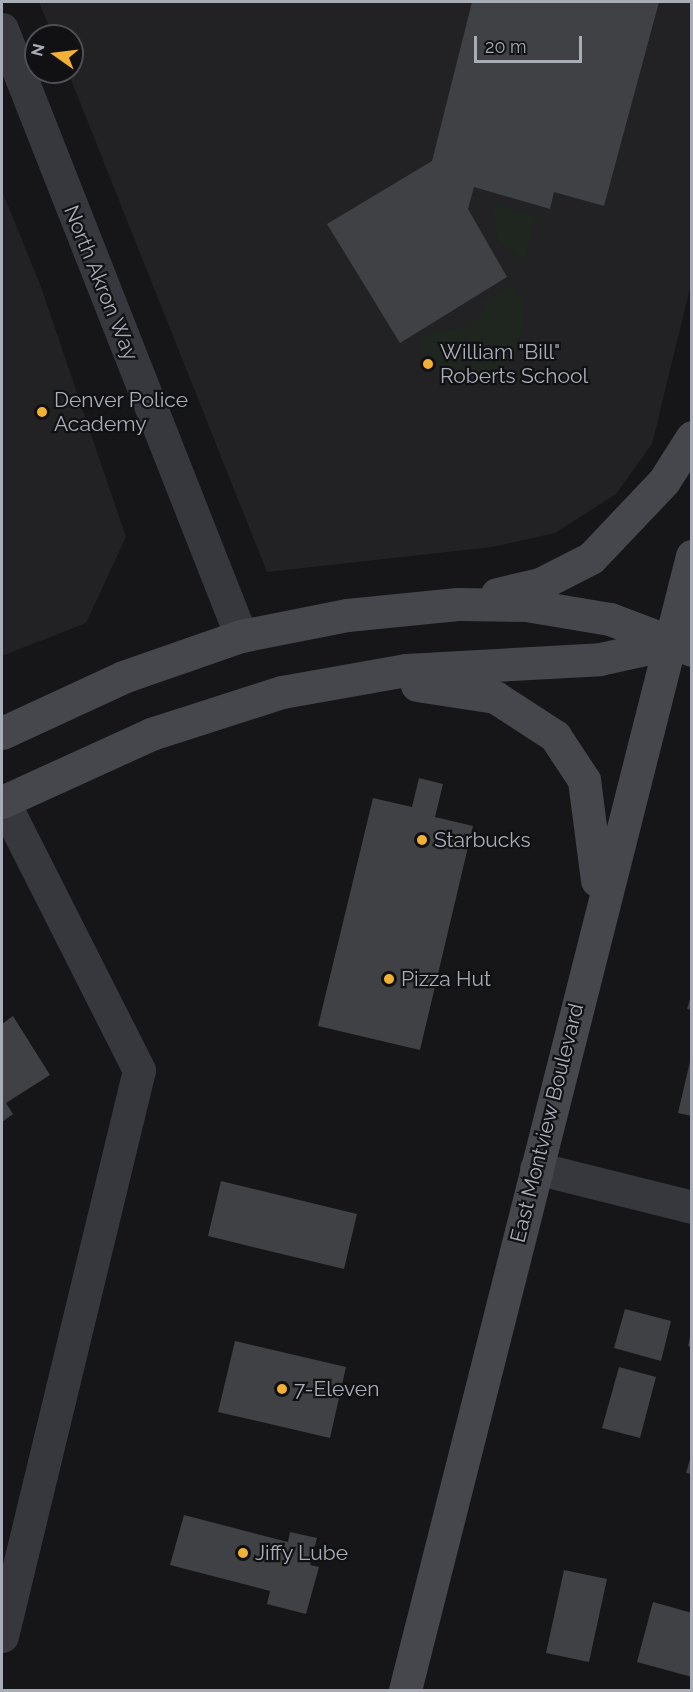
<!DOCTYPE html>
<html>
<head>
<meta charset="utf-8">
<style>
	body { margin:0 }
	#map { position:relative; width:693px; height:1692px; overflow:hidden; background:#161618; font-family:Raleway,sans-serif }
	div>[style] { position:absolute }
	.built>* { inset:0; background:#222225 }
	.green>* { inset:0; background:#1e261f }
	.building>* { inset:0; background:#404145 }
	.street>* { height:33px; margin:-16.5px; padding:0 16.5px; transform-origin:16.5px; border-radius:16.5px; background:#37383d }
	.secondary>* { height:33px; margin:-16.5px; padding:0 16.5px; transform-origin:16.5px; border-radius:16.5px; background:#45474d }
	.dots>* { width:16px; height:16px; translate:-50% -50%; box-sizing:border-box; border:3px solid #111113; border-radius:50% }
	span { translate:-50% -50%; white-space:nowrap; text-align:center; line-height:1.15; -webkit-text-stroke:4.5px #111113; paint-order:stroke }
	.street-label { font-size:21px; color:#a8adb8 }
	.poi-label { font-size:21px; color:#a8adb8 }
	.left { translate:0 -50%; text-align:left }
	.frame { position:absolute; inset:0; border:3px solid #a8adb8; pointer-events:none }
	.north { position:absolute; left:24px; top:24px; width:60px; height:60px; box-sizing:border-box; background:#111113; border:2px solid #4d4f55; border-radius:50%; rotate:284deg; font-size:16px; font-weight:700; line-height:24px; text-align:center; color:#a8adb8 }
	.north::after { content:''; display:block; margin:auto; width:21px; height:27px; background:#f2b134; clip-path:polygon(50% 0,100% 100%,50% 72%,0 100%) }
	.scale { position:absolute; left:474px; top:36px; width:108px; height:27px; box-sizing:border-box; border:3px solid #a8adb8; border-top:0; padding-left:8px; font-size:18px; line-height:21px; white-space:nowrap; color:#a8adb8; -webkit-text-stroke:4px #111113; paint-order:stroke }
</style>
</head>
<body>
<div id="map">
	<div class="built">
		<div style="clip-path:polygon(39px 2px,691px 2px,691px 284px,652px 444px,616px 494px,555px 533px,492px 547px,267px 572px,68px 72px,72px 72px,72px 36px,53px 36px)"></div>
		<div style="clip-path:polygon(2px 191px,41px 287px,126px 537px,86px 623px,2px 656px)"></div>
	</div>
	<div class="green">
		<div style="clip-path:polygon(492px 203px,537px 215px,525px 261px,498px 242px)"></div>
		<div style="clip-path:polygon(513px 285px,525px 300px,521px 332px,516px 351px,498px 372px,459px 383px,423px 363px,417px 341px,434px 331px,468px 328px,486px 310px,483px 302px)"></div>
	</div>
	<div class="building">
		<div style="clip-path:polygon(472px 2px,659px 2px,604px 206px,554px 192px,550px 209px,474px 187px,468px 209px,507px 277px,400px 343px,327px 224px,432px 161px)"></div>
		<div style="clip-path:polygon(419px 778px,443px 784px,435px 817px,473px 826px,420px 1050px,318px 1026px,373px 798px,412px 807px)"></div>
		<div style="clip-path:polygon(692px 993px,692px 1010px,687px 1009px)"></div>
		<div style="clip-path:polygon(13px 1016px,50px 1075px,6px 1103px,13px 1114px,2px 1122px,2px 1024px)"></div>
		<div style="clip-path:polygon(691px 1057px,692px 1057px,692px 1116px,678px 1113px)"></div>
		<div style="clip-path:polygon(221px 1181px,357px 1214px,344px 1269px,208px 1236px)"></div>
		<div style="clip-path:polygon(625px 1309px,671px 1321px,661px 1361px,614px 1348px)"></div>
		<div style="clip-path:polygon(691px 1332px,692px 1332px,692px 1347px,688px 1346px)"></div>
		<div style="clip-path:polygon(235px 1341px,346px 1367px,330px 1438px,218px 1412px)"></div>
		<div style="clip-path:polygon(619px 1367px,656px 1377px,640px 1438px,602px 1428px)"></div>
		<div style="clip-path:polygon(691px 1456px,692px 1456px,692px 1474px,686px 1473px)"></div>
		<div style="clip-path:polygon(184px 1515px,288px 1542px,290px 1532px,317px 1538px,310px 1565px,319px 1567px,306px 1614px,267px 1604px,270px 1591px,170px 1565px)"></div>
		<div style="clip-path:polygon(564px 1570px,607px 1579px,589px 1662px,546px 1653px)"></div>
		<div style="clip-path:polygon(653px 1602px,692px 1613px,692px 1677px,637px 1662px)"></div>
	</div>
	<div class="street">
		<div style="left:2px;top:29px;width:652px;rotate:68.51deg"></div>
		<div style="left:536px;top:1168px;width:161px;rotate:14deg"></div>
		<div style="left:2px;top:1636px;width:582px;rotate:-76.39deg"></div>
		<div style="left:139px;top:1070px;width:301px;rotate:-116.8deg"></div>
	</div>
	<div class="secondary">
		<div style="left:497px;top:594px;width:44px;rotate:-13.1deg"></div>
		<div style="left:540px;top:584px;width:57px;rotate:-27deg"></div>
		<div style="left:591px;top:558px;width:106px;rotate:-46.5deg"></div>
		<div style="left:664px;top:481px;width:52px;rotate:-57.5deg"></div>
		<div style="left:417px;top:685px;width:79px;rotate:8.7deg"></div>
		<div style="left:495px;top:697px;width:72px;rotate:33deg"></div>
		<div style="left:555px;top:736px;width:53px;rotate:56.6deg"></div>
		<div style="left:584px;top:780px;width:101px;rotate:82.6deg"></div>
		<div style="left:2px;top:733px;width:133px;rotate:-24.8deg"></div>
		<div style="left:123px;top:677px;width:125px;rotate:-19.2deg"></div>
		<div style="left:241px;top:636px;width:108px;rotate:-11.2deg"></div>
		<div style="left:347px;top:615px;width:111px;rotate:-5.7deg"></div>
		<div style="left:457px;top:604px;width:69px;rotate:0.8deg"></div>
		<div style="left:526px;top:605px;width:85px;rotate:9.5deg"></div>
		<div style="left:610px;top:619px;width:88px;rotate:20.7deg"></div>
		<div style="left:2px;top:802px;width:164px;rotate:-24.5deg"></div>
		<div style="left:151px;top:734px;width:138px;rotate:-17.8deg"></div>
		<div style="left:282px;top:692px;width:126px;rotate:-10.1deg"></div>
		<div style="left:406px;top:670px;width:194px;rotate:-3.2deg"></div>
		<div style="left:600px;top:659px;width:70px;rotate:-12.4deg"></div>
		<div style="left:405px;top:1690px;width:1170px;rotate:-75.8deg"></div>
	</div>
	<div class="dots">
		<div style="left:428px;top:364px;background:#f2b134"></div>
		<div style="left:42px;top:412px;background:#f2b134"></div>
		<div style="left:422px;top:840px;background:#f2b134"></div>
		<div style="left:389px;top:979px;background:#f2b134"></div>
		<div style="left:282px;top:1389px;background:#f2b134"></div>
		<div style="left:243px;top:1553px;background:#f2b134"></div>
	</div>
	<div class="street-label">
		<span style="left:101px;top:283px;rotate:68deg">North Akron Way</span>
		<span style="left:547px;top:1123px;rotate:-76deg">East Montview Boulevard</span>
	</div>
	<div class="poi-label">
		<span class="left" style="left:440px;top:364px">William "Bill"<br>Roberts School</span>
		<span class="left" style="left:54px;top:412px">Denver Police<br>Academy</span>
		<span class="left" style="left:434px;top:840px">Starbucks</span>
		<span class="left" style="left:401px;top:979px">Pizza Hut</span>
		<span class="left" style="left:294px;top:1389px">7-Eleven</span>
		<span class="left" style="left:255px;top:1553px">Jiffy Lube</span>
	</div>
	<div class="frame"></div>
	<div class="north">N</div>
	<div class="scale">20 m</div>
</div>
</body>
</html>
